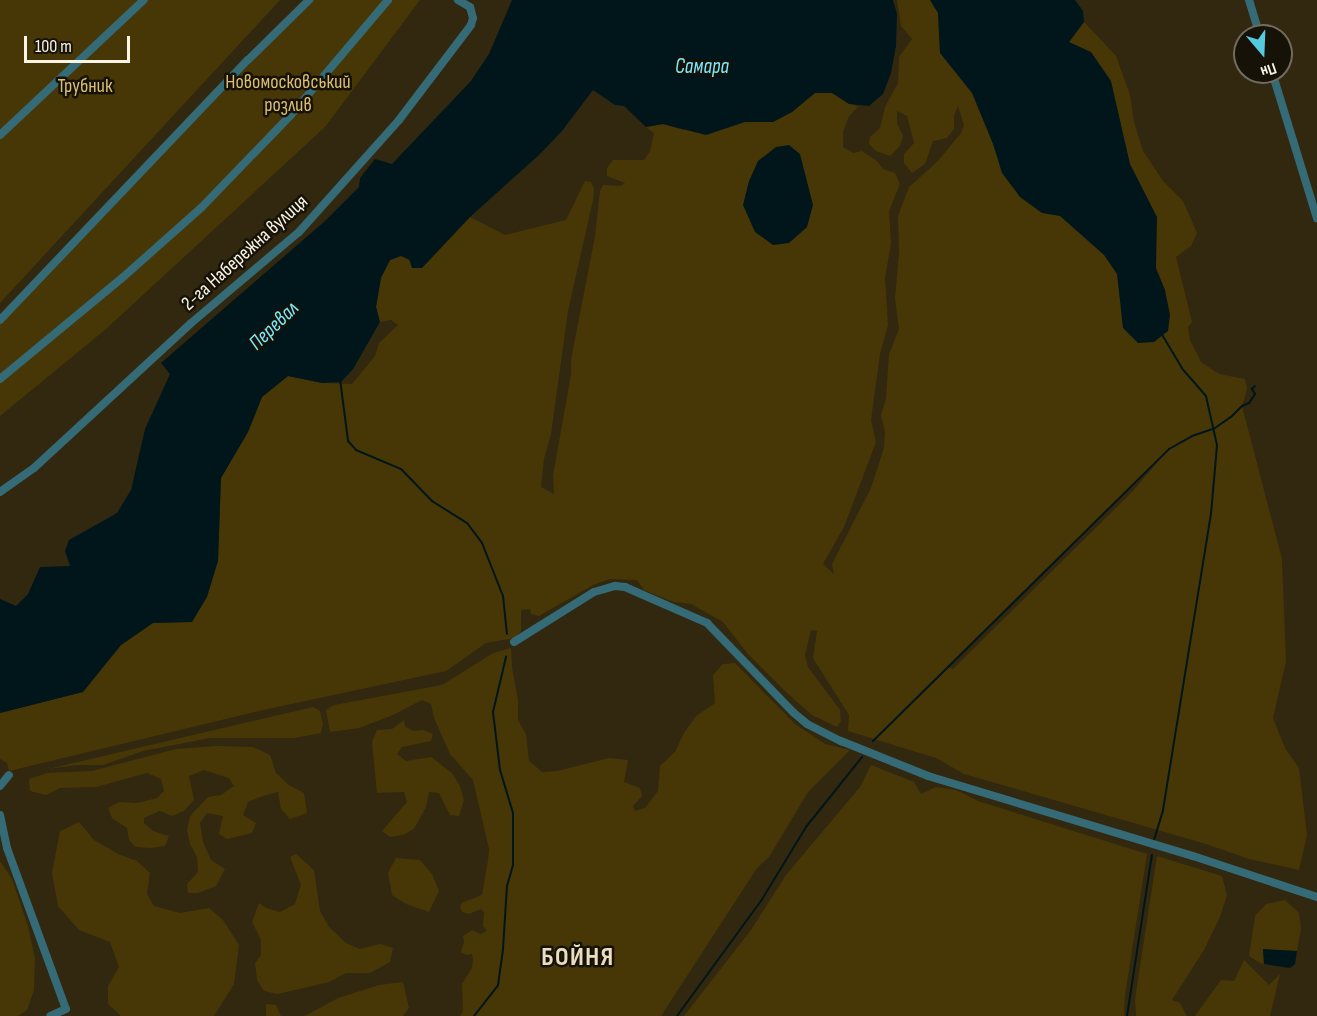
<!DOCTYPE html>
<html>
<head>
<meta charset="utf-8">
<style>
	body { margin:0 }
	#map { position:relative; width:1317px; height:1016px; overflow:hidden; background:#31280f; font-family:"Sofia Sans Condensed",sans-serif }
	div>[style] { position:absolute }
	.green>* { inset:0; background:#473706 }
	.water>* { inset:0; background:#01161a }
	.stream>* { height:2px; margin:-1px; padding:0 1px; transform-origin:1px; border-radius:1px; background:#01161a }
	.street>* { height:8px; margin:-4px; padding:0 4px; transform-origin:4px; border-radius:4px; background:#346b76 }
	span { translate:-50% -50%; white-space:nowrap; text-align:center; line-height:1.15; -webkit-text-stroke:5px #161207; paint-order:stroke }
	.park-label { font-size:20px; color:#dcbf70 }
	.street-label { font-size:20px; color:#f9f4e4 }
	.water-label { font-size:21px; color:#7be9fe; font-style:italic }
	.district-label { font-size:26px; color:#eadec0; font-weight:700; letter-spacing:1.5px }
	.north { position:absolute; left:1233px; top:24px; width:60px; height:60px; box-sizing:border-box; background:#161207; border:2px solid #716c5f; border-radius:50%; rotate:161deg; font-size:16px; font-weight:700; line-height:24px; text-align:center; color:#f9f4e4 }
	.north::after { content:''; display:block; margin:auto; width:21px; height:27px; background:#55cadf; clip-path:polygon(50% 0,100% 100%,50% 72%,0 100%) }
	.scale { position:absolute; left:24px; top:36px; width:106px; height:27px; box-sizing:border-box; border:3px solid #f9f4e4; border-top:0; padding-left:8px; font-size:18px; line-height:21px; white-space:nowrap; color:#f9f4e4; -webkit-text-stroke:4px #161207; paint-order:stroke }
</style>
</head>
<body>
<div id="map">
	<div class="green">
		<div style="clip-path:polygon(0 0,280px 0,0 303px)"></div>
		<div style="clip-path:polygon(311px 0,420px 0,325px 127px,106px 329px,0 416px,0 324px)"></div>
		<div style="clip-path:polygon(evenodd,897px 0,930px 0,938px 13px,940px 53px,1069px 42px,1084px 22px,1116px 56px,1130px 95px,1134px 122px,1143px 151px,1163px 181px,1183px 201px,1197px 233px,1191px 246px,1176px 257px,1192px 322px,1188px 327px,1190px 340px,1201px 362px,1219px 374px,1245px 379px,1247px 389px,1242px 406px,1282px 559px,1286px 661px,1273px 718px,1285px 748px,1299px 768px,1307px 835px,1299px 870px,1249px 859px,1206px 844px,964px 774px,936px 758px,848px 731px,849px 715px,813px 658px,817px 631px,811px 630px,805px 655px,808px 667px,840px 710px,841px 721px,837px 727px,812px 715px,787px 693px,748px 654px,723px 622px,691px 604px,674px 602px,644px 590px,637px 580px,610px 579px,593px 585px,539px 616px,531px 614px,530px 609px,521px 610px,521px 631px,515px 638px,486px 643px,446px 671px,268px 709px,9px 771px,7px 763px,0 759px,0 713px,83px 692px,121px 645px,153px 623px,192px 622px,218px 561px,221px 478px,248px 432px,262px 397px,288px 376px,322px 383px,352px 384px,375px 356px,379px 343px,398px 325px,391px 320px,380px 322px,376px 307px,381px 277px,390px 260px,401px 256px,422px 268px,470px 217px,505px 235px,566px 220px,585px 181px,591px 182px,594px 189px,593px 200px,568px 311px,551px 434px,544px 459px,541px 487px,554px 494px,553px 475px,571px 375px,571px 360px,595px 236px,600px 191px,603px 185px,621px 186px,625px 183px,607px 176px,607px 168px,613px 160px,644px 160px,650px 151px,654px 133px,646px 127px,663px 124px,683px 130px,745px 122px,773px 122px,792px 112px,815px 93px,832px 93px,858px 107px,849px 116px,843px 132px,843px 147px,853px 153px,862px 151px,877px 161px,883px 169px,895px 173px,900px 184px,889px 211px,891px 243px,885px 278px,888px 325px,880px 354px,871px 420px,876px 442px,844px 527px,823px 564px,834px 574px,832px 564px,871px 488px,884px 448px,885px 432px,881px 415px,886px 399px,889px 354px,899px 329px,895px 298px,899px 254px,898px 216px,909px 187px,937px 162px,961px 133px,964px 125px,958px 106px,954px 116px,954px 129px,947px 138px,933px 141px,925px 164px,912px 173px,904px 163px,904px 154px,914px 143px,907px 116px,897px 111px,897px 123px,903px 136px,900px 146px,890px 156px,876px 151px,869px 144px,870px 137px,880px 128px,885px 107px,898px 83px,899px 57px,912px 39px,901px 26px,897px 0,1162px 457px,1132px 492px,953px 669px,948px 667px,1162px 457px)"></div>
		<div style="clip-path:polygon(511px 648px,512px 667px,518px 700px,518px 720px,526px 734px,529px 761px,542px 772px,557px 771px,609px 758px,628px 760px,624px 782px,640px 788px,642px 796px,633px 806px,635px 811px,645px 808px,658px 791px,660px 766px,675px 752px,684px 733px,696px 716px,715px 703px,713px 675px,723px 664px,735px 663px,795px 724px,825px 744px,850px 750px,808px 792px,769px 857px,757px 868px,661px 1016px,460px 1016px,463px 1011px,462px 984px,472px 968px,473px 960px,472px 954px,466px 955px,461px 952px,464px 942px,463px 936px,472px 930px,480px 934px,487px 931px,483px 926px,484px 912px,481px 909px,469px 914px,462px 912px,460px 907px,462px 903px,482px 895px,488px 860px,489px 849px,473px 780px,450px 754px,434px 718px,431px 704px,422px 700px,393px 715px,359px 728px,330px 732px,326px 710px,334px 705px,442px 685px,493px 653px)"></div>
		<div style="clip-path:polygon(313px 707px,320px 711px,323px 724px,321px 733px,294px 738px,210px 738px,143px 751px,103px 765px,77px 765px,48px 769px)"></div>
		<div style="clip-path:polygon(404px 720px,405px 726px,413px 731px,423px 730px,433px 734px,431px 741px,402px 747px,397px 754px,406px 761px,431px 757px,452px 773px,460px 786px,464px 800px,459px 816px,450px 815px,439px 793px,429px 792px,426px 807px,414px 829px,403px 835px,390px 837px,382px 831px,407px 802px,404px 792px,377px 793px,372px 742px,377px 730px,392px 729px)"></div>
		<div style="clip-path:polygon(216px 746px,253px 747px,270px 755px,276px 773px,289px 785px,304px 793px,307px 813px,290px 819px,281px 809px,278px 792px,263px 796px,248px 802px,243px 815px,256px 823px,252px 833px,227px 839px,219px 834px,223px 816px,207px 813px,200px 823px,203px 842px,211px 860px,225px 869px,216px 886px,198px 893px,188px 893px,187px 884px,198px 872px,197px 857px,190px 844px,187px 830px,190px 816px,208px 797px,221px 795px,234px 786px,229px 778px,204px 770px,189px 776px,194px 800px,184px 811px,172px 816px,160px 811px,144px 818px,144px 823px,153px 831px,169px 836px,165px 846px,151px 848px,136px 847px,129px 840px,127px 828px,112px 818px,108px 808px,119px 802px,137px 803px,157px 798px,164px 791px,161px 779px,147px 773px,96px 787px,60px 788px,46px 795px,30px 791px,29px 779px,47px 773px,92px 771px,176px 749px)"></div>
		<div style="clip-path:polygon(871px 765px,914px 782px,921px 794px,936px 787px,956px 790px,978px 801px,1147px 854px,1125px 995px,1124px 1016px,684px 1016px,751px 930px,786px 875px,860px 787px)"></div>
		<div style="clip-path:polygon(79px 822px,94px 840px,118px 854px,137px 861px,150px 873px,147px 894px,154px 906px,180px 913px,209px 908px,223px 920px,239px 945px,234px 984px,214px 1016px,121px 1016px,108px 1004px,108px 986px,119px 967px,110px 942px,79px 930px,58px 906px,52px 873px,60px 831px)"></div>
		<div style="clip-path:polygon(296px 854px,314px 870px,320px 911px,329px 927px,346px 943px,360px 949px,380px 944px,393px 948px,390px 962px,370px 973px,346px 973px,329px 982px,278px 994px,264px 991px,257px 980px,255px 963px,261px 955px,261px 940px,252px 922px,259px 903px,266px 908px,280px 912px,295px 904px,301px 885px,290px 857px)"></div>
		<div style="clip-path:polygon(1157px 856px,1222px 876px,1227px 895px,1220px 917px,1204px 950px,1172px 1000px,1180px 1003px,1187px 1016px,1136px 1016px,1135px 999px)"></div>
		<div style="clip-path:polygon(396px 858px,420px 860px,432px 874px,439px 891px,429px 912px,406px 904px,392px 895px,388px 873px)"></div>
		<div style="clip-path:polygon(0 861px,12px 879px,28px 926px,35px 959px,34px 990px,27px 1010px,18px 1016px,0 1016px)"></div>
		<div style="clip-path:polygon(1285px 900px,1299px 913px,1301px 929px,1297px 951px,1263px 950px,1264px 964px,1260px 963px,1249px 956px,1255px 916px,1266px 904px)"></div>
		<div style="clip-path:polygon(1244px 960px,1269px 985px,1280px 974px,1270px 1016px,1195px 1016px,1221px 980px,1234px 981px)"></div>
		<div style="clip-path:polygon(403px 982px,409px 1008px,403px 1016px,305px 1016px,338px 998px,379px 985px)"></div>
		<div style="clip-path:polygon(266px 1004px,276px 1005px,281px 1016px,266px 1016px)"></div>
	</div>
	<div class="water">
		<div style="clip-path:polygon(512px 0,893px 0,897px 14px,896px 46px,891px 73px,883px 94px,869px 106px,849px 104px,832px 93px,815px 93px,792px 112px,773px 122px,745px 122px,706px 135px,663px 124px,646px 127px,624px 106px,615px 105px,593px 90px,562px 131px,539px 155px,470px 217px,422px 268px,412px 268px,409px 259px,401px 256px,390px 260px,381px 278px,376px 307px,380px 322px,353px 369px,341px 382px,322px 383px,288px 376px,262px 397px,248px 432px,221px 478px,218px 561px,207px 597px,192px 622px,153px 623px,121px 645px,83px 692px,0 713px,0 599px,16px 606px,28px 594px,40px 567px,70px 566px,65px 551px,69px 540px,117px 513px,131px 490px,145px 429px,170px 374px,161px 363px,325px 221px,359px 187px,360px 178px,375px 159px,392px 164px,471px 81px,489px 54px)"></div>
		<div style="clip-path:polygon(930px 0,1075px 0,1083px 11px,1084px 22px,1069px 42px,1091px 52px,1111px 81px,1130px 164px,1157px 217px,1156px 268px,1165px 290px,1170px 315px,1168px 331px,1154px 342px,1138px 343px,1123px 328px,1117px 274px,1104px 255px,1060px 216px,1042px 213px,1020px 197px,1002px 173px,993px 144px,972px 93px,940px 53px,938px 13px)"></div>
		<div style="clip-path:polygon(789px 145px,800px 154px,813px 205px,807px 227px,789px 243px,773px 245px,755px 232px,743px 205px,749px 181px,758px 161px,776px 147px)"></div>
		<div style="clip-path:polygon(1263px 949px,1297px 951px,1295px 964px,1290px 968px,1264px 964px)"></div>
	</div>
	<div class="stream">
		<div style="left:340px;top:379px;width:63px;rotate:82.6deg"></div>
		<div style="left:348px;top:441px;width:12px;rotate:48deg"></div>
		<div style="left:356px;top:450px;width:49px;rotate:22.9deg"></div>
		<div style="left:401px;top:469px;width:45px;rotate:45.9deg"></div>
		<div style="left:432px;top:501px;width:41px;rotate:32.2deg"></div>
		<div style="left:467px;top:523px;width:25px;rotate:53deg"></div>
		<div style="left:482px;top:543px;width:57px;rotate:68.4deg"></div>
		<div style="left:503px;top:596px;width:38px;rotate:84deg"></div>
		<div style="left:873px;top:741px;width:416px;rotate:-44.6deg"></div>
		<div style="left:1169px;top:449px;width:26px;rotate:-29deg"></div>
		<div style="left:1192px;top:436px;width:24px;rotate:-19deg"></div>
		<div style="left:1215px;top:428px;width:19px;rotate:-35deg"></div>
		<div style="left:1231px;top:417px;width:16px;rotate:-45deg"></div>
		<div style="left:1242px;top:406px;width:8px;rotate:-23deg"></div>
		<div style="left:1249px;top:403px;width:11px;rotate:-56deg"></div>
		<div style="left:1255px;top:394px;width:6px;rotate:-121deg"></div>
		<div style="left:1252px;top:389px;width:4px;rotate:-45deg"></div>
		<div style="left:1154px;top:840px;width:31px;rotate:-73deg"></div>
		<div style="left:1163px;top:810px;width:300px;rotate:-80.8deg"></div>
		<div style="left:1211px;top:514px;width:69px;rotate:-85deg"></div>
		<div style="left:1217px;top:445px;width:50px;rotate:-102.7deg"></div>
		<div style="left:1206px;top:396px;width:37px;rotate:-131deg"></div>
		<div style="left:1182px;top:368px;width:41px;rotate:-121deg"></div>
		<div style="left:474px;top:1016px;width:39px;rotate:-52deg"></div>
		<div style="left:498px;top:985px;width:36px;rotate:-82deg"></div>
		<div style="left:503px;top:949px;width:63px;rotate:-86.4deg"></div>
		<div style="left:507px;top:886px;width:22px;rotate:-74deg"></div>
		<div style="left:513px;top:865px;width:52px;rotate:-90deg"></div>
		<div style="left:513px;top:813px;width:45px;rotate:-106.8deg"></div>
		<div style="left:500px;top:770px;width:58px;rotate:-96.9deg"></div>
		<div style="left:493px;top:712px;width:57px;rotate:-76.7deg"></div>
		<div style="left:677px;top:1016px;width:142px;rotate:-53.9deg"></div>
		<div style="left:761px;top:901px;width:87px;rotate:-58.7deg"></div>
		<div style="left:806px;top:827px;width:90px;rotate:-51.3deg"></div>
		<div style="left:1127px;top:1016px;width:163px;rotate:-81.2deg"></div>
	</div>
	<div class="street">
		<div style="left:1249px;top:0;width:38px;rotate:73deg"></div>
		<div style="left:1272px;top:72px;width:153px;rotate:72.9deg"></div>
		<div style="left:0;top:135px;width:197px;rotate:-43.2deg"></div>
		<div style="left:0;top:320px;width:359px;rotate:-46.4deg"></div>
		<div style="left:248px;top:60px;width:86px;rotate:-44.5deg"></div>
		<div style="left:0;top:379px;width:157px;rotate:-39.6deg"></div>
		<div style="left:121px;top:279px;width:108px;rotate:-41.6deg"></div>
		<div style="left:202px;top:207px;width:127px;rotate:-46deg"></div>
		<div style="left:290px;top:116px;width:152px;rotate:-49.8deg"></div>
		<div style="left:0;top:492px;width:42px;rotate:-35.2deg"></div>
		<div style="left:34px;top:468px;width:212px;rotate:-42.7deg"></div>
		<div style="left:190px;top:324px;width:143px;rotate:-40.2deg"></div>
		<div style="left:299px;top:232px;width:150px;rotate:-48.2deg"></div>
		<div style="left:399px;top:120px;width:119px;rotate:-52.8deg"></div>
		<div style="left:471px;top:25px;width:7px;rotate:-74deg"></div>
		<div style="left:473px;top:18px;width:11px;rotate:-105deg"></div>
		<div style="left:470px;top:7px;width:14px;rotate:-150deg"></div>
		<div style="left:514px;top:642px;width:94px;rotate:-32deg"></div>
		<div style="left:594px;top:592px;width:22px;rotate:-16deg"></div>
		<div style="left:615px;top:586px;width:10px;rotate:6deg"></div>
		<div style="left:625px;top:587px;width:90px;rotate:23.7deg"></div>
		<div style="left:707px;top:623px;width:125px;rotate:46deg"></div>
		<div style="left:794px;top:713px;width:17px;rotate:40deg"></div>
		<div style="left:807px;top:724px;width:38px;rotate:27deg"></div>
		<div style="left:841px;top:741px;width:94px;rotate:21.9deg"></div>
		<div style="left:928px;top:776px;width:277px;rotate:16.8deg"></div>
		<div style="left:1193px;top:856px;width:131px;rotate:18.3deg"></div>
		<div style="left:0;top:786px;width:14px;rotate:-51deg"></div>
		<div style="left:0;top:815px;width:34px;rotate:78deg"></div>
		<div style="left:7px;top:848px;width:171px;rotate:69.9deg"></div>
		<div style="left:66px;top:1009px;width:17px;rotate:156deg"></div>
	</div>
	<div class="park-label">
		<span style="left:288px;top:94px">Новомосковський<br>розлив</span>
		<span style="left:85px;top:86px">Трубник</span>
	</div>
	<div class="street-label">
		<span style="left:245px;top:253px;rotate:-42deg">2-га Набережна вулиця</span>
	</div>
	<div class="water-label">
		<span style="left:702px;top:67px">Самара</span>
		<span style="left:274px;top:326px;rotate:-44deg">Перевал</span>
	</div>
	<div class="district-label">
		<span style="left:578px;top:958px">БОЙНЯ</span>
	</div>
	<div class="north">Пн</div>
	<div class="scale">100 m</div>
</div>
</body>
</html>
